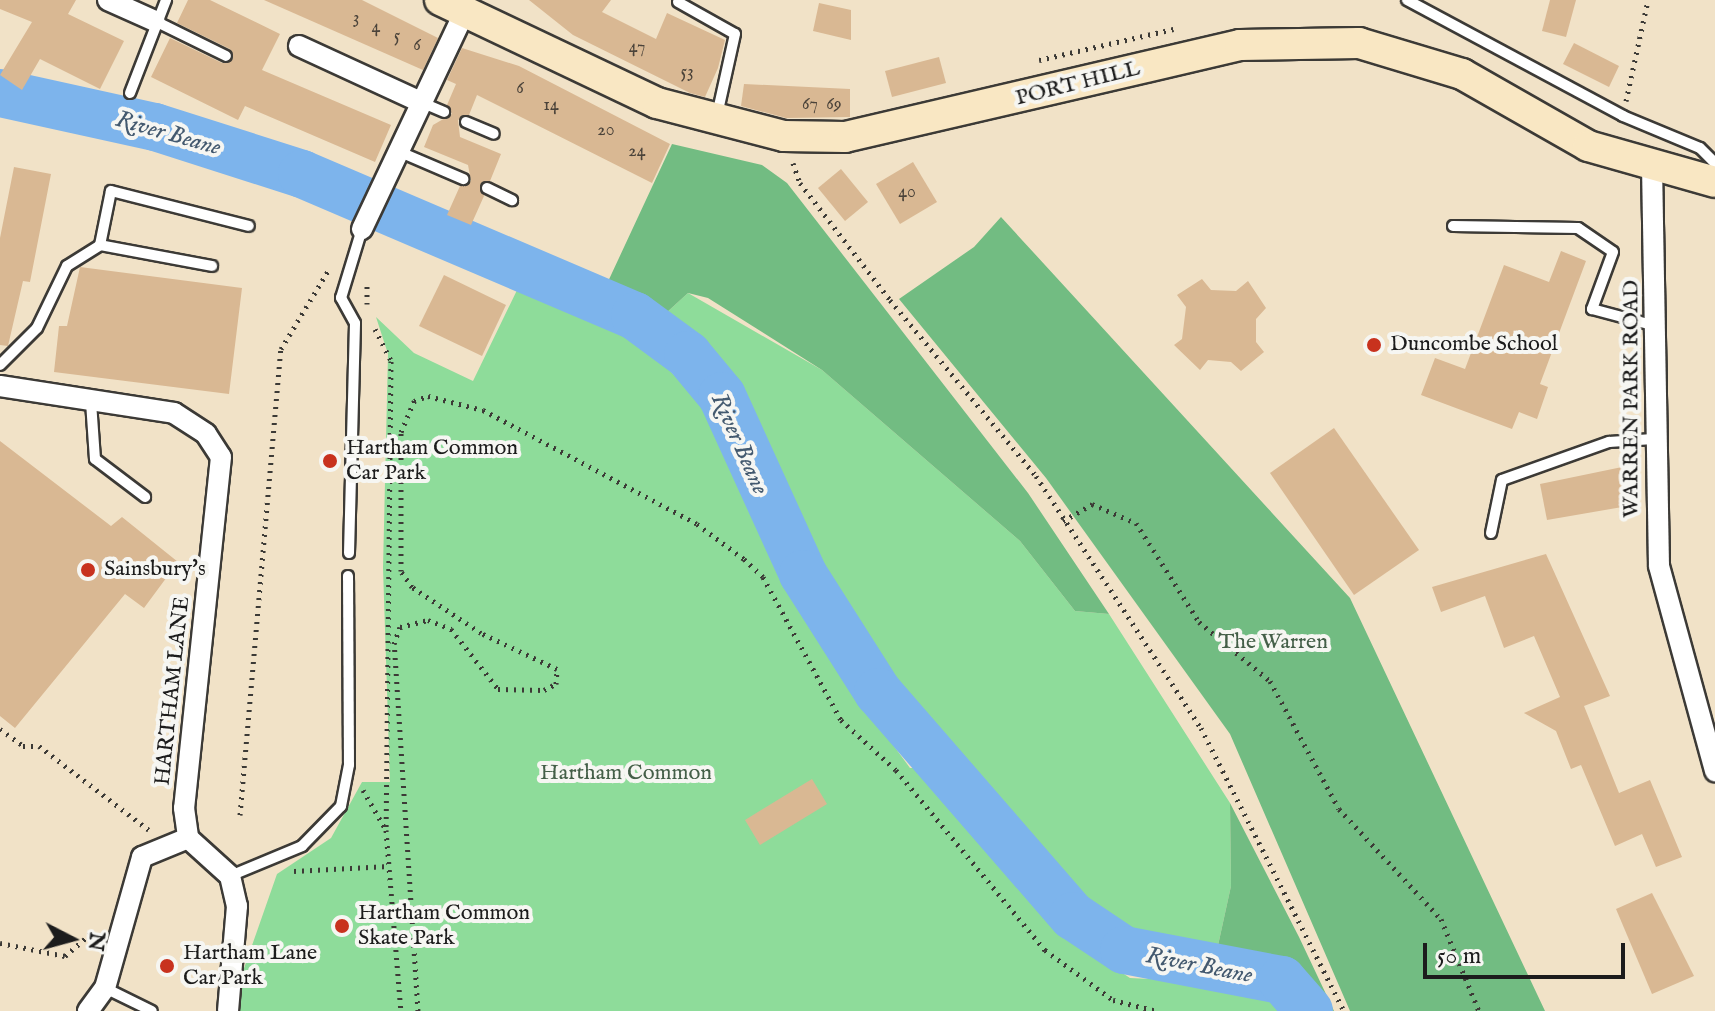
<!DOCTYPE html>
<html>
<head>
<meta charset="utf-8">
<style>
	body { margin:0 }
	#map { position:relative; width:1715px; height:1011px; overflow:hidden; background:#f1e2c7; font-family:"IM FELL English",serif }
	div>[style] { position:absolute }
	.green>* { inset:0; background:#8edc9a }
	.forest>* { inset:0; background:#72bc82 }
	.river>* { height:48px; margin:-24px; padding:0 24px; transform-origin:24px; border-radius:24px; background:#7db4ec }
	.building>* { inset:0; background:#d9b893 }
	.path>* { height:5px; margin-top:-2.5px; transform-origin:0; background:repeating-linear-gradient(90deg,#3c3a36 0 2px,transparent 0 8px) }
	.roads { filter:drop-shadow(2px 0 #3c3a36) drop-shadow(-2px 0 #3c3a36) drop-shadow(0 2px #3c3a36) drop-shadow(0 -2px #3c3a36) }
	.lane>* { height:10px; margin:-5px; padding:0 5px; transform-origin:5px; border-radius:5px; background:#fff }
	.street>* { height:20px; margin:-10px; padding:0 10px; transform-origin:10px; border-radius:10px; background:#fff }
	.secondary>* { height:30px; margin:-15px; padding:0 15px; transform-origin:15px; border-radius:15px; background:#f9e7c3 }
	.dots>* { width:22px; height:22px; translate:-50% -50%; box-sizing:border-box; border:4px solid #f6f6f2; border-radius:50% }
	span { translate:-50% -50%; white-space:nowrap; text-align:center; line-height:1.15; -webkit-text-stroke:8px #f6f6f2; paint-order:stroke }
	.number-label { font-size:18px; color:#4b433a }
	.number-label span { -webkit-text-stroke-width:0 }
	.street-label { font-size:22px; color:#1c1c1c }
	.poi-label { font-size:22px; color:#1c1c1c }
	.left { translate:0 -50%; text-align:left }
	.park-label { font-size:22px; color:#445f48 }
	.water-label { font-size:24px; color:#43596f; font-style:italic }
	.north { position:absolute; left:32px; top:899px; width:80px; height:80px; -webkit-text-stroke:6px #f6f6f2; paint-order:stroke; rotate:96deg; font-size:22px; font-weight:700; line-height:32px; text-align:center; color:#1c1c1c }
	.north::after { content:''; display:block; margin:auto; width:28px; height:36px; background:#1c1c1c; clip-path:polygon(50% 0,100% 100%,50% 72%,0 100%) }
	.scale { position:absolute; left:1423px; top:943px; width:202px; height:36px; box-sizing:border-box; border:4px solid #1c1c1c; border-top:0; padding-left:10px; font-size:24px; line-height:28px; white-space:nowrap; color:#1c1c1c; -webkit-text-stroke:6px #f6f6f2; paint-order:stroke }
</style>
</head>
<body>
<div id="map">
	<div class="green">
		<div style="clip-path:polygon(519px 286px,641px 342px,698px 399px,721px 435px,746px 505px,844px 678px,910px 768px,927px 768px,1062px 933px,1130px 978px,1252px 984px,1278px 996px,1286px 1011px,229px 1011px,277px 874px,331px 838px,362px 782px,390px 782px,383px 568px,388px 354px,376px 317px,414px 353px,473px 381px)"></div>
		<div style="clip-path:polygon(688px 293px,822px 370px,1020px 541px,1075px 611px,1109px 614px,1230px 803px,1231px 886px,1217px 950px,1144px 939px,1100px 914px,1055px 872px,896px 684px,783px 506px,724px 370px,695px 333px,665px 314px)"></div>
	</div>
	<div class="forest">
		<div style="clip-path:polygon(672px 144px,762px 165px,787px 183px,1028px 493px,1109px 614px,1075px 611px,1020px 541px,822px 370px,708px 298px,688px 293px,665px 314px,605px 288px)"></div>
		<div style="clip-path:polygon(1001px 217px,1350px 598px,1545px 1011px,1350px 1011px,1230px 734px,1046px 478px,899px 299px,974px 247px)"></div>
		<div style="clip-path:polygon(1230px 803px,1299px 937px,1334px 1011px,1314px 1011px,1303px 981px,1265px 955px,1217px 950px,1231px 886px)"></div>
	</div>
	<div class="river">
		<div style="left:0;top:93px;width:159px;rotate:12.4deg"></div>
		<div style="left:155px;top:127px;width:154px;rotate:17.7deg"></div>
		<div style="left:302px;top:174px;width:362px;rotate:23.1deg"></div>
		<div style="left:635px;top:316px;width:66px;rotate:36.3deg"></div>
		<div style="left:688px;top:355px;width:53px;rotate:50.3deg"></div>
		<div style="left:722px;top:396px;width:196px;rotate:65.5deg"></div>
		<div style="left:803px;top:574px;width:140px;rotate:57.6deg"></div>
		<div style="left:878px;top:692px;width:297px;rotate:49deg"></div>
		<div style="left:1073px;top:916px;width:61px;rotate:33.7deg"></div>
		<div style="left:1124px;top:950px;width:161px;rotate:10.8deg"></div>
		<div style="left:1282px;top:980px;width:41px;rotate:48.9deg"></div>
	</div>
	<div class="building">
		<div style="clip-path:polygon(0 0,76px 0,68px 14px,124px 41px,100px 89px,40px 59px,22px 90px,0 75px,32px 22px,0 9px)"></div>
		<div style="clip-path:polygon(188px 0,210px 0,280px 34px,262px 70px,391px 125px,375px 162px,245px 106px,238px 120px,151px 77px,170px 38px,222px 63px,233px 59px,230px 49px,177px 23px)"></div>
		<div style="clip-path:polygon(264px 0,362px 0,438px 38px,423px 70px)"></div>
		<div style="clip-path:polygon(529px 0,611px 0,602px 12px,656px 39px,667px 13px,725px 40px,718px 68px,705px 97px,690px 93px,573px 35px)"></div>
		<div style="clip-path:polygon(1550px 0,1576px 0,1566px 37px,1542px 31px)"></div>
		<div style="clip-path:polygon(819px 3px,851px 10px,851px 40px,813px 31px)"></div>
		<div style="clip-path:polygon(1574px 43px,1619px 66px,1609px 87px,1563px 64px)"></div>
		<div style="clip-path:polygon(462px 48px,519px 66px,670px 144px,652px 183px,477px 95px,469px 115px,458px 120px,460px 137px,501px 154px,490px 181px,480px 185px,484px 196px,471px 225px,447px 215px,460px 186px,471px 181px,468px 165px,424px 147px,433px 125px,452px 114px,447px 105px,456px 84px,447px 80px)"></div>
		<div style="clip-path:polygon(939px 57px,946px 83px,892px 97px,885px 71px)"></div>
		<div style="clip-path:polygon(744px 84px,850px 89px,850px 117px,786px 118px,741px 106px)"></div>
		<div style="clip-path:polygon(913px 162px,937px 202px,900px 224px,876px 184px)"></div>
		<div style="clip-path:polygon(14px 167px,51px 174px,30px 282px,23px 281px,8px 346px,0 345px,0 238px)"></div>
		<div style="clip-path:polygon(841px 169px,868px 202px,845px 221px,818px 188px)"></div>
		<div style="clip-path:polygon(1561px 251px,1586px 261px,1540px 384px,1548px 387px,1537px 419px,1519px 412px,1512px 429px,1421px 395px,1435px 358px,1465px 369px,1504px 265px,1549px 282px)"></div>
		<div style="clip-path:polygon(80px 267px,242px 288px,229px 394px,54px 372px,59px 326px,67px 326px)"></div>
		<div style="clip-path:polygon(444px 275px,506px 305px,482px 356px,419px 326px)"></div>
		<div style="clip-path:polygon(1202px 279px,1211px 290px,1236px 291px,1248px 281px,1266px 308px,1256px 319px,1256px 342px,1264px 352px,1241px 371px,1231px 362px,1208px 360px,1200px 370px,1174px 345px,1182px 339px,1186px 307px,1177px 295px)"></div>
		<div style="clip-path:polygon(1334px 428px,1419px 550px,1354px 595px,1270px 473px)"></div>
		<div style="clip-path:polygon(0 441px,111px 526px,122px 517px,178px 562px,144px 608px,125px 594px,15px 728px,0 716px)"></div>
		<div style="clip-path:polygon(1627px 466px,1628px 506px,1547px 520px,1540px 484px)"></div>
		<div style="clip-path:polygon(1546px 554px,1610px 696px,1584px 706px,1619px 793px,1650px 780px,1682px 857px,1656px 867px,1642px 834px,1615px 846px,1581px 765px,1571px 769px,1556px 731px,1524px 713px,1560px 697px,1534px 636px,1504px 648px,1485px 596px,1441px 612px,1432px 587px)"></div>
		<div style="clip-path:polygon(812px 779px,827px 804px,760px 845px,745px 820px)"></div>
		<div style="clip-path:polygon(1652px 893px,1694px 976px,1652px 994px,1616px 909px)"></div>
	</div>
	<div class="path">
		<div style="left:1039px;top:60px;width:138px;rotate:-13deg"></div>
		<div style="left:1626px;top:101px;width:103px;rotate:-77.7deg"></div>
		<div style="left:793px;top:163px;width:21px;rotate:71deg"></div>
		<div style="left:800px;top:183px;width:148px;rotate:52.4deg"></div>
		<div style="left:890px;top:300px;width:229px;rotate:50.3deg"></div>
		<div style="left:1036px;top:476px;width:301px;rotate:56.8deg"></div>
		<div style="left:1201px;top:728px;width:317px;rotate:63.2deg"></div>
		<div style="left:367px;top:304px;width:21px;rotate:-90deg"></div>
		<div style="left:375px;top:329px;width:36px;rotate:63deg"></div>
		<div style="left:391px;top:361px;width:469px;rotate:90.6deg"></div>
		<div style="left:386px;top:830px;width:182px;rotate:85.3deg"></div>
		<div style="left:1063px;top:521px;width:34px;rotate:-30deg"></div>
		<div style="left:1092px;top:504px;width:48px;rotate:23.4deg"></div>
		<div style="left:1136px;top:523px;width:117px;rotate:57.5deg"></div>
		<div style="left:1199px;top:622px;width:92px;rotate:39.7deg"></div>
		<div style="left:1270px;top:681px;width:145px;rotate:61.7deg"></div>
		<div style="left:1339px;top:809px;width:150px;rotate:47.2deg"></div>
		<div style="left:1441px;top:919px;width:100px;rotate:67.6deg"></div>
		<div style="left:0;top:729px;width:29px;rotate:36deg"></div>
		<div style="left:23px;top:746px;width:16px"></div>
		<div style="left:39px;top:746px;width:138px;rotate:37.4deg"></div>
		<div style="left:363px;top:790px;width:46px;rotate:60.1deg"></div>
		<div style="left:240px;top:815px;width:468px;rotate:-85deg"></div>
		<div style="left:281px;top:349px;width:91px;rotate:-58.9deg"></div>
		<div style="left:294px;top:871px;width:95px;rotate:-3deg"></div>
		<div style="left:0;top:943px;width:66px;rotate:11.3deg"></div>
		<div style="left:65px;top:956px;width:35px;rotate:-41deg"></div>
		<div style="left:91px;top:933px;width:7px;rotate:34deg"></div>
		<div style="left:418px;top:1011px;width:368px;rotate:-93.7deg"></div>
		<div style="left:394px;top:644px;width:18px;rotate:-71deg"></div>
		<div style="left:400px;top:627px;width:29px;rotate:-14deg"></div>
		<div style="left:428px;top:620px;width:25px;rotate:21deg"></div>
		<div style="left:451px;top:629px;width:76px;rotate:51.9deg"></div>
		<div style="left:498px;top:689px;width:46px;rotate:1.2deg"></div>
		<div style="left:544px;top:690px;width:13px;rotate:-27deg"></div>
		<div style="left:556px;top:684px;width:15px;rotate:-86deg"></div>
		<div style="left:557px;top:669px;width:84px;rotate:-154.7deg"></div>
		<div style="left:481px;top:633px;width:83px;rotate:-146.3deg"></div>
		<div style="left:412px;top:587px;width:19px;rotate:-125deg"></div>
		<div style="left:401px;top:571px;width:139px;rotate:-90deg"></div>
		<div style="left:401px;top:432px;width:34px;rotate:-67deg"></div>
		<div style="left:414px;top:401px;width:15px;rotate:-20deg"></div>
		<div style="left:428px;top:396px;width:57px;rotate:14.3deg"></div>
		<div style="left:483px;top:410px;width:242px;rotate:28deg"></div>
		<div style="left:697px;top:524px;width:59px;rotate:36.7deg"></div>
		<div style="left:744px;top:559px;width:26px;rotate:43deg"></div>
		<div style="left:763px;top:577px;width:163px;rotate:61.4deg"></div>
		<div style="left:841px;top:720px;width:74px;rotate:42.3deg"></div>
		<div style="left:896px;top:770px;width:234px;rotate:50.4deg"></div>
		<div style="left:1045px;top:950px;width:84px;rotate:36.3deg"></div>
		<div style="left:1113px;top:1000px;width:45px;rotate:14deg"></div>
	</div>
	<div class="roads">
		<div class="lane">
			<div style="left:1407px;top:0;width:245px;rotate:28.2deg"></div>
			<div style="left:1623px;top:116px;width:83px;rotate:22.6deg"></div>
			<div style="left:1700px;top:148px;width:21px;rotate:45deg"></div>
			<div style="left:678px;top:2px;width:65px;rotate:29.3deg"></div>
			<div style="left:735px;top:34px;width:83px;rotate:102.5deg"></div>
			<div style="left:155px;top:21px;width:79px;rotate:26.2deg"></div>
			<div style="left:130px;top:93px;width:100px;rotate:-68.8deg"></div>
			<div style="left:423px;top:103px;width:23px;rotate:23deg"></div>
			<div style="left:466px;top:122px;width:30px;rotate:23deg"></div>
			<div style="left:400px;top:152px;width:69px;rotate:23.2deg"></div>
			<div style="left:487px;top:188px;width:28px;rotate:26deg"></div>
			<div style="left:1453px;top:226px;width:125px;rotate:0.9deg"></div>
			<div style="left:1578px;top:228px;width:42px;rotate:34.4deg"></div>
			<div style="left:1613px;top:252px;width:61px;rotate:110.2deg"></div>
			<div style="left:1592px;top:309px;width:66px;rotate:14.9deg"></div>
			<div style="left:100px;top:245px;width:114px;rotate:10.6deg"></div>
			<div style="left:0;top:365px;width:52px;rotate:-45deg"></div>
			<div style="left:37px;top:328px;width:69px;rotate:-64.2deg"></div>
			<div style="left:67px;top:266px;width:39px;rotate:-32deg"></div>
			<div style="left:100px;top:245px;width:55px;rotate:-78.5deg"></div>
			<div style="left:111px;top:191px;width:142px;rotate:14.2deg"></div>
			<div style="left:91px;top:402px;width:57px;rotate:86deg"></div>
			<div style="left:95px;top:459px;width:63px;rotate:37.2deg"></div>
			<div style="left:1491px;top:533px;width:54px;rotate:-78.3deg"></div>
			<div style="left:1502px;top:480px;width:114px;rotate:-19.6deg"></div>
			<div style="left:1609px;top:442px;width:44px;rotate:-3.9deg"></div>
			<div style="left:349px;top:553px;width:230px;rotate:-88.5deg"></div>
			<div style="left:355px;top:323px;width:29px;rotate:-119deg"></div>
			<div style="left:341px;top:298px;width:72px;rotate:-73.1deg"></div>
			<div style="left:230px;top:876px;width:78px;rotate:-22.6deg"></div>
			<div style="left:302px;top:846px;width:56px;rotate:-45.7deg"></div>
			<div style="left:341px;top:806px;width:42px;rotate:-79deg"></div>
			<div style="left:349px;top:765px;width:189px;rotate:-90.3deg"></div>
			<div style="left:105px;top:988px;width:52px;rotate:26.1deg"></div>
		</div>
		<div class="street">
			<div style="left:108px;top:0;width:51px;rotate:24.1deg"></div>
			<div style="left:299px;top:46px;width:136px;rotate:24.7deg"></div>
			<div style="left:1652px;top:165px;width:401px;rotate:89deg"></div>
			<div style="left:1659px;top:566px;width:213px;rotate:74.7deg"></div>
			<div style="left:362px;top:229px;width:241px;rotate:-64.7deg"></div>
			<div style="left:0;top:386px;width:176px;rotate:8.8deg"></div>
			<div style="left:174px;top:413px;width:38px;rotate:33deg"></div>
			<div style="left:206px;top:434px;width:27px;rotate:57deg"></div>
			<div style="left:221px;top:457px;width:353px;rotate:96deg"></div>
			<div style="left:184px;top:808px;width:30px;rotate:82deg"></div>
			<div style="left:88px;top:1011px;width:29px;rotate:-54deg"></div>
			<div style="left:105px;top:988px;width:136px;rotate:-74.2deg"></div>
			<div style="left:142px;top:857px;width:50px;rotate:-22.4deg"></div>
			<div style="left:188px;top:838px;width:57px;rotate:42.1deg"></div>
			<div style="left:230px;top:876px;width:31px;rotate:77deg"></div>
			<div style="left:237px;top:906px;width:105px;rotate:94.9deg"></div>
		</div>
		<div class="secondary">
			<div style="left:440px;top:0;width:240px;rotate:25.4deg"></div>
			<div style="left:657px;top:103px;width:131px;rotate:14.6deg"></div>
			<div style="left:784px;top:136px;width:61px;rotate:0.9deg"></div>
			<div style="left:845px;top:137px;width:406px;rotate:-13.1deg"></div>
			<div style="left:1240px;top:45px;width:119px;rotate:-1deg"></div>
			<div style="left:1359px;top:43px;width:108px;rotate:16.8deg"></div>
			<div style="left:1462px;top:74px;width:145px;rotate:29.7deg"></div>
			<div style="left:1588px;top:146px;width:132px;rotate:15.8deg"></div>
		</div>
	</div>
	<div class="dots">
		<div style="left:1374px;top:345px;background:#c8321e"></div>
		<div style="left:330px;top:461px;background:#c8321e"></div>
		<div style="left:88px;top:570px;background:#c8321e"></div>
		<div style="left:342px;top:926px;background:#c8321e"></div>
		<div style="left:167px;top:966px;background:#c8321e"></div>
	</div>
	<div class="number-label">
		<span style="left:356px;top:19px">3</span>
		<span style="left:376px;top:28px">4</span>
		<span style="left:397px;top:37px">5</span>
		<span style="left:417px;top:46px">6</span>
		<span style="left:637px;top:48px">47</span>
		<span style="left:687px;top:73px">53</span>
		<span style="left:520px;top:89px">6</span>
		<span style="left:810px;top:105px">67</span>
		<span style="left:834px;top:105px">69</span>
		<span style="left:551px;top:106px">14</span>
		<span style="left:606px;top:131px">20</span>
		<span style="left:637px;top:152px">24</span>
		<span style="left:907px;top:193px">40</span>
	</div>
	<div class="street-label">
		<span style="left:1078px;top:84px;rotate:-14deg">PORT HILL</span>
		<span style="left:1632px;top:399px;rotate:-90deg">WARREN PARK ROAD</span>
		<span style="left:173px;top:691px;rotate:-84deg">HARTHAM LANE</span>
	</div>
	<div class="poi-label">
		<span class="left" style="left:1390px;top:345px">Duncombe School</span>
		<span class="left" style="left:346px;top:461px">Hartham Common<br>Car Park</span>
		<span class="left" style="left:104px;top:570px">Sainsbury's</span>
		<span class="left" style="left:358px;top:926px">Hartham Common<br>Skate Park</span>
		<span class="left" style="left:183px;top:966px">Hartham Lane<br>Car Park</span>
	</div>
	<div class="park-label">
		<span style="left:1273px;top:643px">The Warren</span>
		<span style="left:626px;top:774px">Hartham Common</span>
	</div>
	<div class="water-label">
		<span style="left:168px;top:134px;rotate:16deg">River Beane</span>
		<span style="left:739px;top:444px;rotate:66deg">River Beane</span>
		<span style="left:1199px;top:966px;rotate:11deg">River Beane</span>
	</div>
	<div class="north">N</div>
	<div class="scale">50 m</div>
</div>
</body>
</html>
